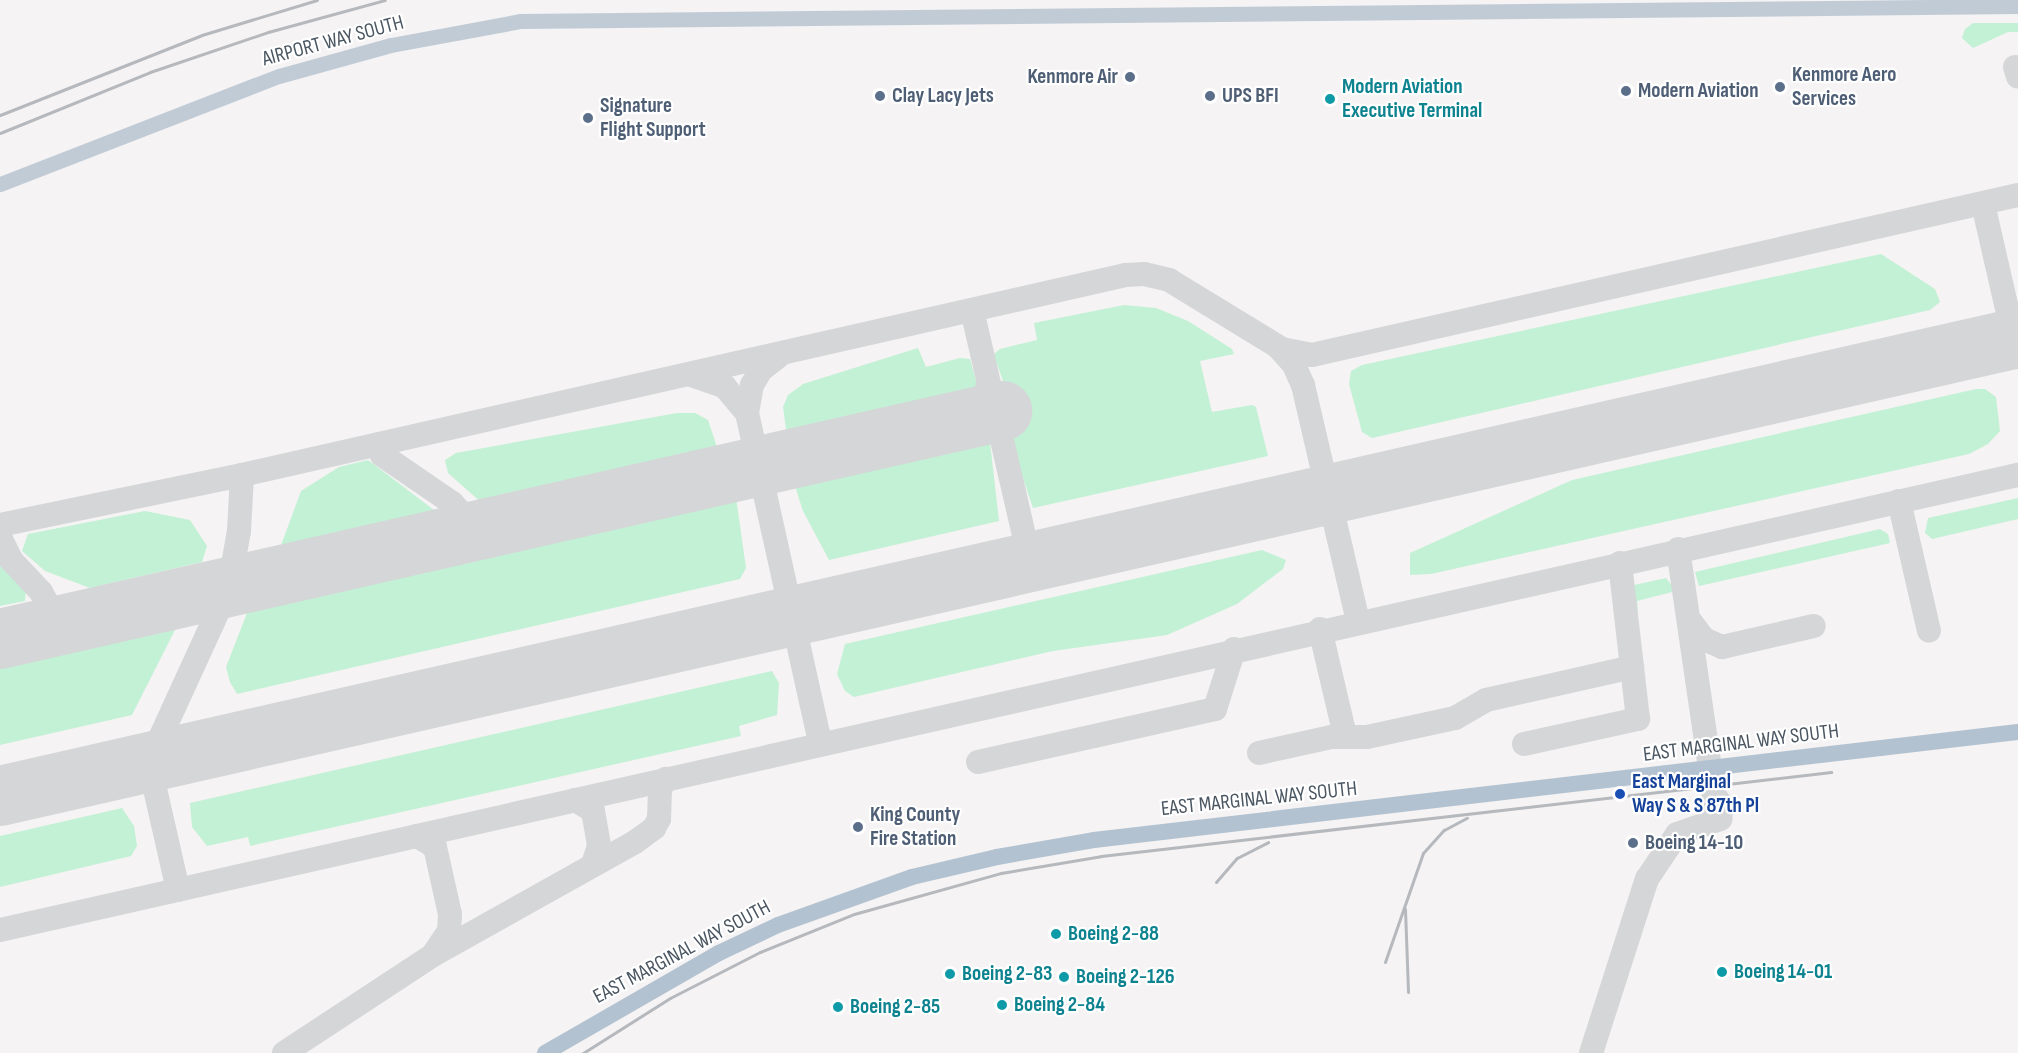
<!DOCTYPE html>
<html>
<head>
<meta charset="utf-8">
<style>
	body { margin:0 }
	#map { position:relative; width:2018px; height:1053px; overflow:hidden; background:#f5f3f3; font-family:"Sofia Sans Condensed",sans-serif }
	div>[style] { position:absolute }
	.green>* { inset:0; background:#c3f1d5 }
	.taxiway>* { height:24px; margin:-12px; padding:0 12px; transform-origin:12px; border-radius:12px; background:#d5d6d8 }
	.runway>* { height:60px; margin:-30px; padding:0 30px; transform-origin:30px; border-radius:30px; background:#d5d6d8 }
	.secondary>* { height:15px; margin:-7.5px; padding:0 7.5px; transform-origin:7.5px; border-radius:7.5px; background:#c1cbd6 }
	.primary>* { height:16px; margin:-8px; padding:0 8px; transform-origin:8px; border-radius:8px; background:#b3c2d1 }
	.rail>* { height:3px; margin:-1.5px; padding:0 1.5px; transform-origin:1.5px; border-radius:1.5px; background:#b5b8bd }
	.dots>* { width:16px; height:16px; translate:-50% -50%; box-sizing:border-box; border:3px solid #fff; border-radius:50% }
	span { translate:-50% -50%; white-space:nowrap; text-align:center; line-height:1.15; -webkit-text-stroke:4.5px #fff; paint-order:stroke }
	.street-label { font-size:21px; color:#4a5661 }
	.service-label { font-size:21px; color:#4e5e75; font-weight:700 }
	.left { translate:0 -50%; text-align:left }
	.right { translate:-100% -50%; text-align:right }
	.culture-label { font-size:21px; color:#0d838f; font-weight:700 }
	.transit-label { font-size:21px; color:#164399; font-weight:700 }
</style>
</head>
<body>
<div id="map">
	<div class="green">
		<div style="clip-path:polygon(1973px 23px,2018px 23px,2018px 32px,2008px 32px,1973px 48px,1962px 38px,1965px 29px)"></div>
		<div style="clip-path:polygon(1881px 254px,1935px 289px,1940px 302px,1930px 310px,1372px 438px,1362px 432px,1349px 384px,1351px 371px,1362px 365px)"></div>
		<div style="clip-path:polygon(1124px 305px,1156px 308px,1188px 321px,1232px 349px,1234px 354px,1200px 361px,1212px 412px,1252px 405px,1256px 407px,1268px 456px,1033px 508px,1009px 437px,1016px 435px,1003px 381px,997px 364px,992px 364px,994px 354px,1000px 349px,1037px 340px,1034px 323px)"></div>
		<div style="clip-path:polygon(918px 348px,926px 367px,960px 358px,970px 359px,979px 391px,970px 397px,787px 437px,783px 407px,788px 395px,803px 384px)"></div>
		<div style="clip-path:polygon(1976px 389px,1985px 389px,1996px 397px,2000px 431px,1988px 444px,1969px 454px,1431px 574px,1410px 575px,1410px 553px,1572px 480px)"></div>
		<div style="clip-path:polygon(677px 413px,695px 413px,708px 420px,718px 450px,483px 504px,448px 473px,445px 460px,456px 453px)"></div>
		<div style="clip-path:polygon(978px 442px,990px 442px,999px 521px,829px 560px,803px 511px,794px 483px)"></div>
		<div style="clip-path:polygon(368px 460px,438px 513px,280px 548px,301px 491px,339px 467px)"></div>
		<div style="clip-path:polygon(736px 497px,746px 568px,740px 579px,237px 694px,230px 682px,226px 667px,249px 608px)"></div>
		<div style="clip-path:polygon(2018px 498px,2018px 519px,1932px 539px,1925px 533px,1928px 518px)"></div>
		<div style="clip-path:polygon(145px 511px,190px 520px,207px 546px,202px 562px,90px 588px,45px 571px,22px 551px,28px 534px)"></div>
		<div style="clip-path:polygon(1880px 529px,1888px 534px,1890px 543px,1699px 586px,1695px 572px)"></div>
		<div style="clip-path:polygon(1262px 550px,1286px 560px,1283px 569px,1237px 604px,1167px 635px,1053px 651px,854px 697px,845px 691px,837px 674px,845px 644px)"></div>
		<div style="clip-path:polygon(0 558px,26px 590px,25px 601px,0 606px)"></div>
		<div style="clip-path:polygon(1666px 578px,1676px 591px,1637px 601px,1638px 611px,1633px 611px,1634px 585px)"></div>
		<div style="clip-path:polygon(178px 624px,132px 715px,0 745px,0 666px)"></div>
		<div style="clip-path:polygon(772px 671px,779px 683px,777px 715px,739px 726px,741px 736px,250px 846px,248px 837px,207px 846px,192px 827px,190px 803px)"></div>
		<div style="clip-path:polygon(122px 808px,134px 826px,137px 846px,131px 856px,0 887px,0 836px)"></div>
	</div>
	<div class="taxiway">
		<div style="left:2015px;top:67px;width:10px;rotate:73deg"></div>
		<div style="left:1983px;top:204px;width:157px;rotate:77.1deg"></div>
		<div style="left:972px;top:310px;width:258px;rotate:77deg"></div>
		<div style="left:1278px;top:347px;width:24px;rotate:48deg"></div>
		<div style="left:1294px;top:365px;width:22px;rotate:66deg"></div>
		<div style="left:1303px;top:385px;width:242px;rotate:76.9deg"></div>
		<div style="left:691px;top:375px;width:36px;rotate:19deg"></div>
		<div style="left:725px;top:387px;width:34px;rotate:50deg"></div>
		<div style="left:747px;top:413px;width:338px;rotate:77.5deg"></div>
		<div style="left:747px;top:413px;width:28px;rotate:-80deg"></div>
		<div style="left:752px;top:385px;width:17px;rotate:-59deg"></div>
		<div style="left:761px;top:370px;width:23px;rotate:-38deg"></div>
		<div style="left:962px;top:420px;width:27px;rotate:-36deg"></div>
		<div style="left:984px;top:404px;width:20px;rotate:-79deg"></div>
		<div style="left:379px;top:444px;width:11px;rotate:75deg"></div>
		<div style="left:382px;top:455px;width:85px;rotate:34.4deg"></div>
		<div style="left:452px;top:503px;width:25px;rotate:47deg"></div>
		<div style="left:469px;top:521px;width:10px;rotate:73deg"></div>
		<div style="left:1899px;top:501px;width:133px;rotate:77deg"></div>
		<div style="left:0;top:525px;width:247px;rotate:-11.7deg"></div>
		<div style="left:242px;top:475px;width:906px;rotate:-12.75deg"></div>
		<div style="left:1126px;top:275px;width:18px;rotate:-3deg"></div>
		<div style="left:1144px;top:274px;width:26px;rotate:13deg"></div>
		<div style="left:1169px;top:280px;width:132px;rotate:31.4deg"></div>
		<div style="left:1282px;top:349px;width:31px;rotate:11deg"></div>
		<div style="left:1312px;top:355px;width:724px;rotate:-12.77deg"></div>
		<div style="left:0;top:537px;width:25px;rotate:64deg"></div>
		<div style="left:11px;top:560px;width:44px;rotate:46.8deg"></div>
		<div style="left:41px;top:592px;width:38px;rotate:60deg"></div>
		<div style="left:1678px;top:549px;width:265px;rotate:81.7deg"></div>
		<div style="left:1691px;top:622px;width:21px;rotate:53deg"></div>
		<div style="left:1704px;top:639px;width:20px;rotate:24deg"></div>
		<div style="left:1722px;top:647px;width:94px;rotate:-12.9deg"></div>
		<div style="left:1320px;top:629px;width:110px;rotate:76.8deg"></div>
		<div style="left:1524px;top:744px;width:117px;rotate:-12.4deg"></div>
		<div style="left:1638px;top:719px;width:157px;rotate:-96.6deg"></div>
		<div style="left:1259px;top:753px;width:74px;rotate:-12.5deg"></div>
		<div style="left:1331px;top:737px;width:36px"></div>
		<div style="left:1367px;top:737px;width:90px;rotate:-12.2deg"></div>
		<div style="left:1455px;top:718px;width:36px;rotate:-30deg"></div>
		<div style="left:1486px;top:700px;width:150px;rotate:-12.7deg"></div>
		<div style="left:978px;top:762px;width:243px;rotate:-12.6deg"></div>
		<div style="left:1215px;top:709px;width:63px;rotate:-72.4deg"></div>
		<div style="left:575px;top:800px;width:21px;rotate:31deg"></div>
		<div style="left:593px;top:811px;width:36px;rotate:80deg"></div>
		<div style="left:599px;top:846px;width:19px;rotate:108deg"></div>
		<div style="left:417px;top:836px;width:21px;rotate:31deg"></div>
		<div style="left:435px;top:847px;width:69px;rotate:77.4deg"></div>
		<div style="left:450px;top:914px;width:17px;rotate:93deg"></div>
		<div style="left:449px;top:931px;width:27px;rotate:124deg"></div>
		<div style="left:178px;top:890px;width:131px;rotate:-102.8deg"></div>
		<div style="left:149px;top:762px;width:192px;rotate:-65.4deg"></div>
		<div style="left:229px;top:587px;width:57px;rotate:-79.9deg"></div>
		<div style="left:239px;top:531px;width:56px;rotate:-86.9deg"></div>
		<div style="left:0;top:930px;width:2069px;rotate:-12.71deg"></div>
		<div style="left:284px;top:1053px;width:178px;rotate:-33.3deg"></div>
		<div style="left:433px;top:955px;width:231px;rotate:-29.2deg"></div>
		<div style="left:635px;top:842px;width:24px;rotate:-36deg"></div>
		<div style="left:654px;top:828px;width:10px;rotate:-61deg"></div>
		<div style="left:659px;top:819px;width:30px;rotate:-88deg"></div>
		<div style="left:660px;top:789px;width:12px;rotate:-59deg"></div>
		<div style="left:1591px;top:1053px;width:183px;rotate:-72.2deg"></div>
		<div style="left:1647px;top:879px;width:54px;rotate:-56.3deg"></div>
		<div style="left:1677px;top:834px;width:46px;rotate:-19.2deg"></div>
		<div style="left:1720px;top:819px;width:14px;rotate:-82deg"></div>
		<div style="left:1722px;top:805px;width:13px;rotate:-129deg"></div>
	</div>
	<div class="runway">
		<div style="left:0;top:639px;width:1028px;rotate:-12.82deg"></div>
		<div style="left:0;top:796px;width:2069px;rotate:-12.79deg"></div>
	</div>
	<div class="secondary">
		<div style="left:0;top:184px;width:299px;rotate:-21.2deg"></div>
		<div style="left:279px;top:76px;width:116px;rotate:-15.5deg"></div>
		<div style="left:391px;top:45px;width:132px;rotate:-10.5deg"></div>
		<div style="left:521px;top:21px;width:1497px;rotate:-0.57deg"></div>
	</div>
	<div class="primary">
		<div style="left:545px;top:1053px;width:201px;rotate:-29.9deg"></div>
		<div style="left:719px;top:953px;width:65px;rotate:-25.4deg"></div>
		<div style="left:778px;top:925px;width:142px;rotate:-19.7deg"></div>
		<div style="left:912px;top:877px;width:87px;rotate:-13.2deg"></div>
		<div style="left:997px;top:857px;width:98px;rotate:-9.9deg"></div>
		<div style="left:1094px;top:840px;width:930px;rotate:-6.67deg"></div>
	</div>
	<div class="rail">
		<div style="left:0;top:115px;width:220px;rotate:-21.6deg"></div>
		<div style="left:205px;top:34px;width:117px;rotate:-16.9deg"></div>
		<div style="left:0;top:133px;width:162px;rotate:-22.1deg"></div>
		<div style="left:150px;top:72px;width:125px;rotate:-18.7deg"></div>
		<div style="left:268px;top:32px;width:121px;rotate:-15.3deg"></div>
		<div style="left:1216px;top:882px;width:32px;rotate:-49deg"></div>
		<div style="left:1237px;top:858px;width:35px;rotate:-27deg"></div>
		<div style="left:1405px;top:909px;width:83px;rotate:87.9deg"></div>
		<div style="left:1385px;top:962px;width:115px;rotate:-70.8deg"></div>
		<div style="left:1423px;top:853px;width:31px;rotate:-48deg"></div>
		<div style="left:1444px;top:830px;width:26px;rotate:-28deg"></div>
		<div style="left:583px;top:1053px;width:103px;rotate:-32.3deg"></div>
		<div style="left:670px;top:998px;width:101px;rotate:-27.1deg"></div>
		<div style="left:760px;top:952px;width:101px;rotate:-22deg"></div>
		<div style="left:854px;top:914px;width:153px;rotate:-15.6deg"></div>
		<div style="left:1001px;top:873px;width:101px;rotate:-9.6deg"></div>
		<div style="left:1101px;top:856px;width:735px;rotate:-6.56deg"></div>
	</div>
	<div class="dots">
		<div style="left:1130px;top:77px;background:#5c6f8a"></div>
		<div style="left:1780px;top:87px;background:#5c6f8a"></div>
		<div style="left:1626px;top:91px;background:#5c6f8a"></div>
		<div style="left:880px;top:96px;background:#5c6f8a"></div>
		<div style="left:1210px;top:96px;background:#5c6f8a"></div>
		<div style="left:1330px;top:99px;background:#0f9aa8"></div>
		<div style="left:588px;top:118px;background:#5c6f8a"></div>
		<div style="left:1620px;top:794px;background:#1a4fb4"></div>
		<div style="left:858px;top:827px;background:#5c6f8a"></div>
		<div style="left:1633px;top:843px;background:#5c6f8a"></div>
		<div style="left:1056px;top:934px;background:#0f9aa8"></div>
		<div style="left:1722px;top:972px;background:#0f9aa8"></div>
		<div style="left:950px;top:974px;background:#0f9aa8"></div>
		<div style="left:1064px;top:977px;background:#0f9aa8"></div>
		<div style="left:1002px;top:1005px;background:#0f9aa8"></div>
		<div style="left:838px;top:1007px;background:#0f9aa8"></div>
	</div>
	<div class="street-label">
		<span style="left:333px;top:41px;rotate:-15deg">AIRPORT WAY SOUTH</span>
		<span style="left:1741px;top:743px;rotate:-7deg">EAST MARGINAL WAY SOUTH</span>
		<span style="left:1259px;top:799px;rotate:-6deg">EAST MARGINAL WAY SOUTH</span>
		<span style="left:682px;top:952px;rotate:-28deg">EAST MARGINAL WAY SOUTH</span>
	</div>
	<div class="service-label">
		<span class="left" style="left:1792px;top:87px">Kenmore Aero<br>Services</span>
		<span class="right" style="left:1118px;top:77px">Kenmore Air</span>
		<span class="left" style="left:1638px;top:91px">Modern Aviation</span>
		<span class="left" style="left:892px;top:96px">Clay Lacy Jets</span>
		<span class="left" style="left:1222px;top:96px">UPS BFI</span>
		<span class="left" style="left:600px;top:118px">Signature<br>Flight Support</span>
		<span class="left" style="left:870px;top:827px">King County<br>Fire Station</span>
		<span class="left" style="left:1645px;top:843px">Boeing 14-10</span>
	</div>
	<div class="culture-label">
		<span class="left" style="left:1342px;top:99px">Modern Aviation<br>Executive Terminal</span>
		<span class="left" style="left:1068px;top:934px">Boeing 2-88</span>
		<span class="left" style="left:1734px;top:972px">Boeing 14-01</span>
		<span class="left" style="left:962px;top:974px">Boeing 2-83</span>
		<span class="left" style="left:1076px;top:977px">Boeing 2-126</span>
		<span class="left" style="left:1014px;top:1005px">Boeing 2-84</span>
		<span class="left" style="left:850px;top:1007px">Boeing 2-85</span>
	</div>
	<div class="transit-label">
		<span class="left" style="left:1632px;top:794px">East Marginal<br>Way S &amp; S 87th Pl</span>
	</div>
</div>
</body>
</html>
